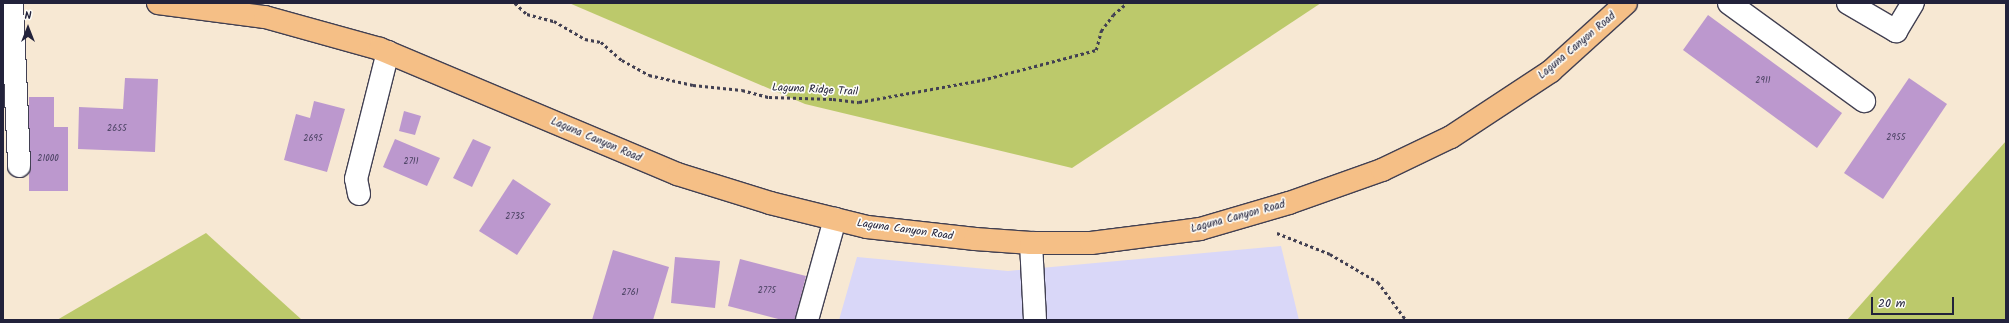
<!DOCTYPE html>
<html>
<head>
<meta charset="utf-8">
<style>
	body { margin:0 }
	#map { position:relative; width:2009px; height:323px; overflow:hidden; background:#f7e8d3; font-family:Kalam,sans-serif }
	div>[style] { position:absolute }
	.built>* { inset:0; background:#d9d7f8 }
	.green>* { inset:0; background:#bcc96b }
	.building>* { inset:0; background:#bc98ce }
	.path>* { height:2.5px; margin-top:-1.25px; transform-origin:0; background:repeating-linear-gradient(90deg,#424052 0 3px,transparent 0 6px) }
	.roads { filter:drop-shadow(1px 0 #424052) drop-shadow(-1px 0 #424052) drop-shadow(0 1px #424052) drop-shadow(0 -1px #424052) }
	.minor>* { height:22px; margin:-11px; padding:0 11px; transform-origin:11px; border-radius:11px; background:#fff }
	.major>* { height:22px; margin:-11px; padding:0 11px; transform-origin:11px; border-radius:11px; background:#f5bf86 }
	span { translate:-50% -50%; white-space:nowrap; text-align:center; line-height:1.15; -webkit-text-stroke:3.5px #fdfcf7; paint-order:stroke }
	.number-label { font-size:9px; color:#484060 }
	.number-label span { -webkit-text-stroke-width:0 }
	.street-label { font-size:11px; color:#22223b }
	.frame { position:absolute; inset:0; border:4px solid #22223b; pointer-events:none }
	.north { position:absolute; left:8px; top:8px; width:40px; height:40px; -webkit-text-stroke:3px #fdfcf7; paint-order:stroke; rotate:0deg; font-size:11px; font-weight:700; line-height:16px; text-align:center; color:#22223b }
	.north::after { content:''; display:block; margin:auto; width:14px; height:18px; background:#22223b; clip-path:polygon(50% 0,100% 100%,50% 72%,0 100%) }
	.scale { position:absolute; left:1871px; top:297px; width:83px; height:18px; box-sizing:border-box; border:2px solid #22223b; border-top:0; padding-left:5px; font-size:12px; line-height:14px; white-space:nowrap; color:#22223b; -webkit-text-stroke:3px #fdfcf7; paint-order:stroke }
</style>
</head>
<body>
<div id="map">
	<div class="built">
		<div style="clip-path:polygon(1281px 246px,1299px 320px,839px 320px,857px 257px,1008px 271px)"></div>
	</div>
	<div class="green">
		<div style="clip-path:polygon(569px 3px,1321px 3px,1072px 168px,805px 104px)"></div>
		<div style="clip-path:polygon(2006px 141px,2006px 320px,1847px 320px)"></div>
		<div style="clip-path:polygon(206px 233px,302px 320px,57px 320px)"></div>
	</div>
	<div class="building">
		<div style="clip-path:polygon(1708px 15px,1842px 113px,1817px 148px,1683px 50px)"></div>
		<div style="clip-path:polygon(125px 78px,158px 79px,155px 152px,78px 149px,79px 107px,123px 109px)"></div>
		<div style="clip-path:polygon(1909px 78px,1947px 104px,1883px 199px,1844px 173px)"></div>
		<div style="clip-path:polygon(29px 97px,54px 97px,54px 127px,68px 127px,68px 191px,29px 191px)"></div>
		<div style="clip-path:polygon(314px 101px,345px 109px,327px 172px,284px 160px,296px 114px,310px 118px)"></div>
		<div style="clip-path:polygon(404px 111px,421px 116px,415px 135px,399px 131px)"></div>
		<div style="clip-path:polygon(395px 139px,440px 158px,427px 186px,383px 167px)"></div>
		<div style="clip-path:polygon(473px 139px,491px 147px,472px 187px,453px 178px)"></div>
		<div style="clip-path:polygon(513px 179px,551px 204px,517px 255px,479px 231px)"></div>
		<div style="clip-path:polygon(613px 250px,669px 267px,653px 320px,592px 320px)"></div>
		<div style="clip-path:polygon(675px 257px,720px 261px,715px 308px,671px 303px)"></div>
		<div style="clip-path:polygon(740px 259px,806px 276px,795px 320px,782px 320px,728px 306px)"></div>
	</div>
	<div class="path">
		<div style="left:515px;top:3px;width:16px;rotate:43deg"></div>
		<div style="left:527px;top:14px;width:28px;rotate:15deg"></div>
		<div style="left:554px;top:21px;width:36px;rotate:30deg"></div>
		<div style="left:585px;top:39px;width:16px;rotate:11deg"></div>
		<div style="left:601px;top:42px;width:28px;rotate:41deg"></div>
		<div style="left:622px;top:60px;width:31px;rotate:29deg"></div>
		<div style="left:649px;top:75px;width:45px;rotate:12.8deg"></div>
		<div style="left:693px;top:85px;width:49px;rotate:5.8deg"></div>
		<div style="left:742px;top:90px;width:28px;rotate:15deg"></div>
		<div style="left:769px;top:97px;width:64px;rotate:1.8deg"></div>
		<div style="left:833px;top:99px;width:26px;rotate:7deg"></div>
		<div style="left:859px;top:102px;width:125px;rotate:-10.1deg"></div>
		<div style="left:982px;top:80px;width:118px;rotate:-14.7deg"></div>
		<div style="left:1096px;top:50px;width:20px;rotate:-75deg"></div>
		<div style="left:1101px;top:31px;width:20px;rotate:-53deg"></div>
		<div style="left:1113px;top:15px;width:18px;rotate:-41deg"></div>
		<div style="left:1277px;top:233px;width:57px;rotate:21.6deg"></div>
		<div style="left:1330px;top:254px;width:56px;rotate:30.3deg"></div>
		<div style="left:1378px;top:282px;width:47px;rotate:53.6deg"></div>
	</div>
	<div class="roads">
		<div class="minor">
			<div style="left:12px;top:3px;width:163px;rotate:87.5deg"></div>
			<div style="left:1729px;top:3px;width:167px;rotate:36deg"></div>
			<div style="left:1848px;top:3px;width:56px;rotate:30.3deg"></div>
			<div style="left:1896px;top:31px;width:33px;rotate:-59deg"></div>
			<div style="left:359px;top:194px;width:15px;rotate:-101deg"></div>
			<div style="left:356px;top:179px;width:131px;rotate:-75.9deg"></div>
			<div style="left:1031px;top:243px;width:77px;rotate:87deg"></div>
			<div style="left:807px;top:320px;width:105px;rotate:-74.5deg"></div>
		</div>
		<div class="major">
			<div style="left:158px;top:3px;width:108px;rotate:7.5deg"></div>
			<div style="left:265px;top:17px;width:119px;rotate:15.5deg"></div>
			<div style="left:380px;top:49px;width:322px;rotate:22.8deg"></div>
			<div style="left:677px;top:174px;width:97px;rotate:17.3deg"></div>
			<div style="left:770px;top:203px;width:100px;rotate:13.9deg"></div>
			<div style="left:867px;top:227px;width:109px;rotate:6.3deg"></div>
			<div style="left:975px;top:239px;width:56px;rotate:4.1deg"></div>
			<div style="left:1031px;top:243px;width:60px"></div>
			<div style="left:1091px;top:243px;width:110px;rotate:-7.3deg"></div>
			<div style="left:1200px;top:229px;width:93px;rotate:-16.3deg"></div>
			<div style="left:1289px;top:203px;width:99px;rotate:-19.5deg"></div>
			<div style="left:1382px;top:170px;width:76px;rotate:-25.6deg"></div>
			<div style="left:1451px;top:137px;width:120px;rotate:-33.4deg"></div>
			<div style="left:1551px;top:71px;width:101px;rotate:-42.2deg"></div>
		</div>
	</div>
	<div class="number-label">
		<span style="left:1763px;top:81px">2911</span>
		<span style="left:117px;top:129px">2655</span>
		<span style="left:1896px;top:138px">2955</span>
		<span style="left:313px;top:139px">2695</span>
		<span style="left:48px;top:159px">21000</span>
		<span style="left:411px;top:162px">2711</span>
		<span style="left:515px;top:217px">2735</span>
		<span style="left:767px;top:291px">2775</span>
		<span style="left:630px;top:293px">2761</span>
	</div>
	<div class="street-label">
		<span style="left:1577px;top:46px;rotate:-40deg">Laguna Canyon Road</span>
		<span style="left:815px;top:90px;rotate:3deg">Laguna Ridge Trail</span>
		<span style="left:596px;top:140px;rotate:23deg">Laguna Canyon Road</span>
		<span style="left:1238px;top:217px;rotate:-15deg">Laguna Canyon Road</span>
		<span style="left:905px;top:230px;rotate:8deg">Laguna Canyon Road</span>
	</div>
	<div class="frame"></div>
	<div class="north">N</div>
	<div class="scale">20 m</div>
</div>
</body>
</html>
